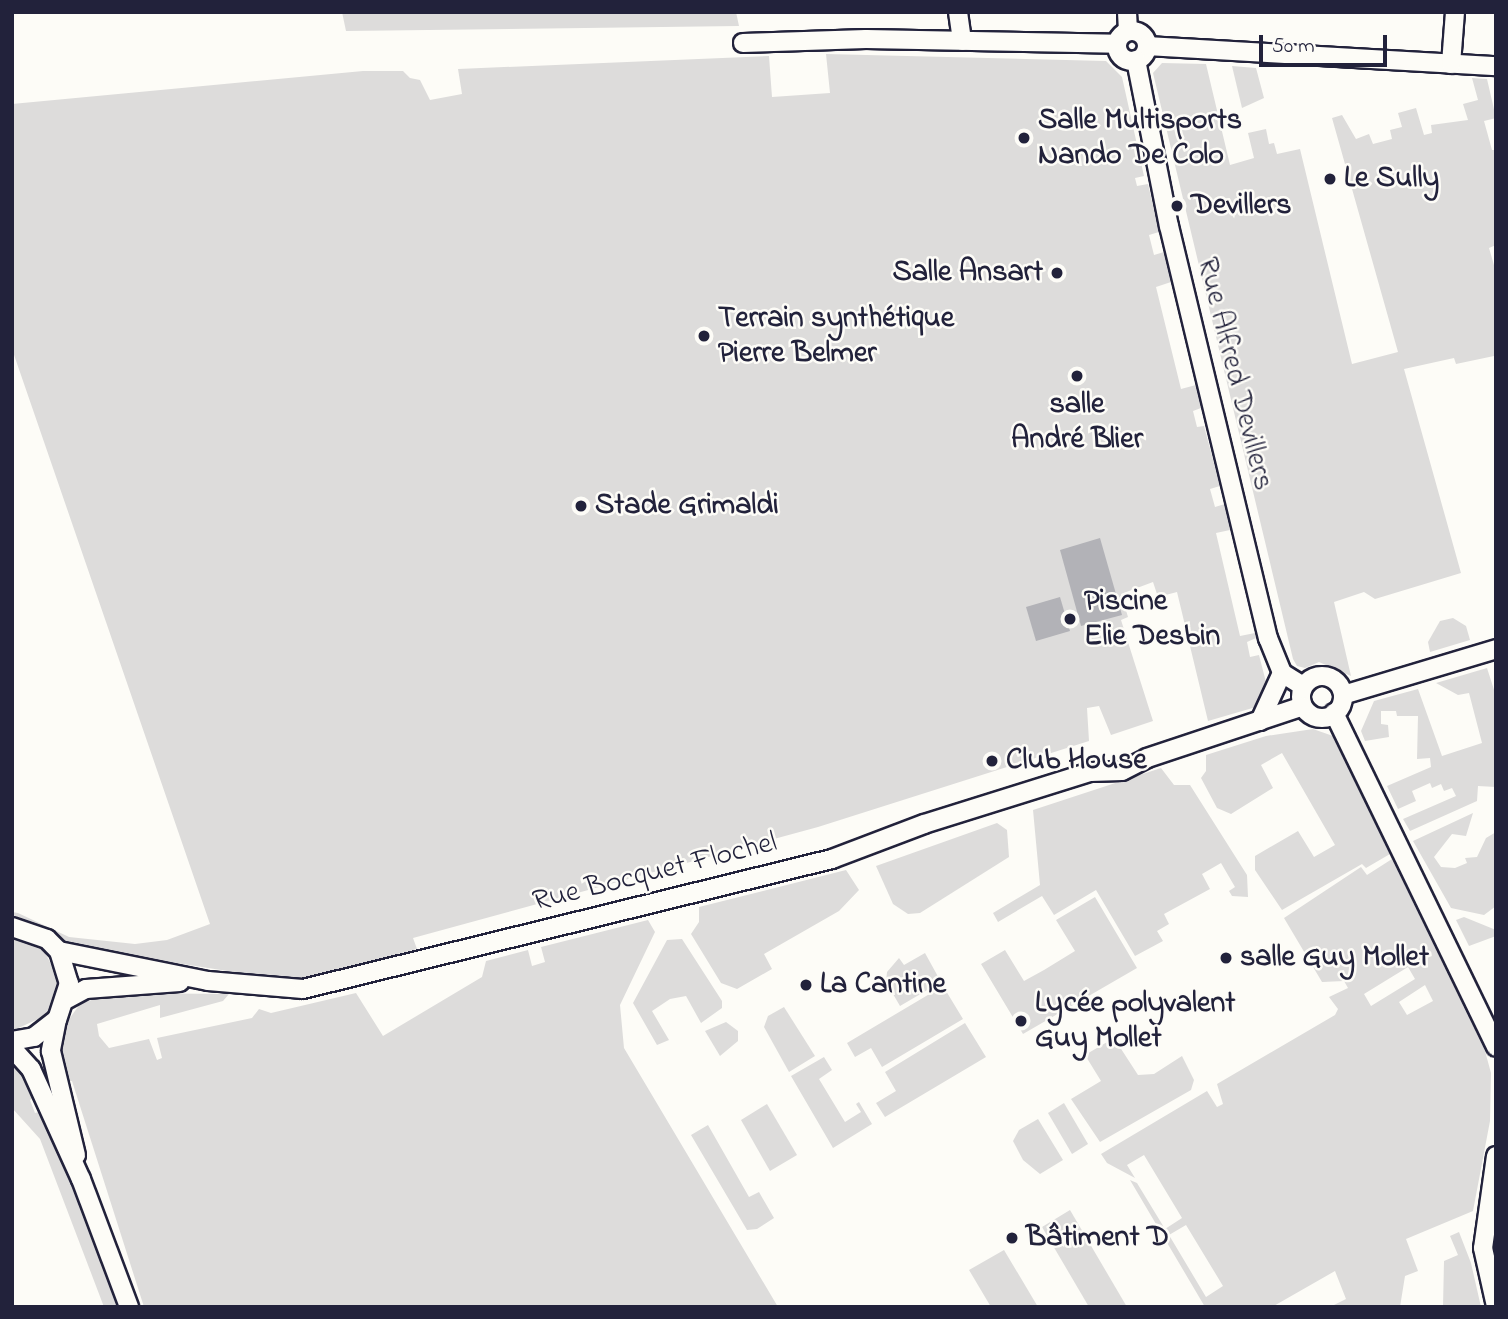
<!DOCTYPE html>
<html>
<head>
<meta charset="utf-8">
<style>
	body { margin:0 }
	#map { position:relative; width:1508px; height:1319px; overflow:hidden; background:#fdfcf7; font-family:"Indie Flower",sans-serif }
	div>[style] { position:absolute }
	.green>* { inset:0; background:#dddcdb }
	.water>* { inset:0; background:#b2b2b7 }
	.roads { filter:drop-shadow(2px 0 #22223b) drop-shadow(-2px 0 #22223b) drop-shadow(0 2px #22223b) drop-shadow(0 -2px #22223b) }
	.minor>* { height:18px; margin:-9px; padding:0 9px; transform-origin:9px; border-radius:9px; background:#fdfcf7 }
	.minor>.ring { margin:-9px; padding:0; box-sizing:content-box; background:none; border:18px solid #fdfcf7; border-radius:50% }
	.dots>* { width:19px; height:19px; translate:-50% -50%; box-sizing:border-box; border:4px solid #fdfcf7; border-radius:50% }
	span { translate:-50% -50%; white-space:nowrap; text-align:center; line-height:1.15; -webkit-text-stroke:5px #fdfcf7; paint-order:stroke }
	.poi-label { font-size:30px; color:#22223b; font-weight:700 }
	.left { translate:0 -50%; text-align:left }
	.right { translate:-100% -50%; text-align:right }
	.street-label { font-size:30px; color:#22223b }
	.frame { position:absolute; inset:0; border:14px solid #22223b; pointer-events:none }
	.scale { position:absolute; left:1259px; top:35px; width:128px; height:32px; box-sizing:border-box; border:4px solid #22223b; border-top:0; padding-left:9px; font-size:21px; line-height:24px; white-space:nowrap; color:#22223b; -webkit-text-stroke:5px #fdfcf7; paint-order:stroke }
</style>
</head>
<body>
<div id="map">
	<div class="green">
		<div style="clip-path:polygon(342px 12px,736px 12px,739px 26px,346px 31px)"></div>
		<div style="clip-path:polygon(826px 54px,1106px 61px,1122px 77px,1144px 176px,1135px 178px,1137px 186px,1148px 184px,1159px 232px,1149px 235px,1154px 255px,1164px 252px,1171px 282px,1156px 287px,1181px 389px,1196px 385px,1201px 408px,1193px 411px,1197px 427px,1204px 426px,1220px 486px,1210px 489px,1215px 507px,1225px 504px,1230px 530px,1216px 533px,1240px 636px,1255px 633px,1256px 638px,1247px 642px,1250px 657px,1259px 655px,1267px 686px,1256px 707px,1208px 721px,1177px 592px,1158px 597px,1153px 582px,1121px 594px,1128px 617px,1121px 620px,1153px 721px,1111px 735px,1099px 706px,1087px 708px,1089px 741px,818px 827px,413px 938px,417px 949px,300px 980px,284px 980px,68px 946px,47px 929px,12px 920px,12px 912px,18px 913px,69px 937px,135px 944px,167px 940px,210px 924px,12px 349px,12px 104px,363px 71px,403px 71px,410px 78px,420px 80px,430px 100px,462px 94px,458px 69px,769px 56px,772px 97px,830px 93px)"></div>
		<div style="clip-path:polygon(1162px 63px,1206px 64px,1230px 165px,1254px 158px,1248px 133px,1266px 129px,1269px 144px,1274px 143px,1277px 154px,1300px 149px,1352px 364px,1398px 352px,1332px 118px,1342px 115px,1356px 139px,1369px 134px,1373px 144px,1392px 139px,1390px 130px,1402px 127px,1398px 113px,1416px 108px,1424px 135px,1432px 133px,1431px 125px,1468px 120px,1463px 104px,1478px 100px,1472px 78px,1487px 79px,1496px 118px,1484px 121px,1492px 150px,1496px 150px,1496px 245px,1489px 248px,1496px 272px,1496px 363px,1494px 356px,1456px 364px,1454px 358px,1404px 369px,1461px 573px,1375px 599px,1364px 592px,1334px 602px,1351px 676px,1319px 662px,1305px 668px,1297px 666px,1293px 659px,1153px 73px)"></div>
		<div style="clip-path:polygon(1232px 66px,1256px 68px,1264px 98px,1242px 108px)"></div>
		<div style="clip-path:polygon(1453px 618px,1466px 626px,1470px 640px,1430px 652px,1428px 642px,1440px 621px)"></div>
		<div style="clip-path:polygon(1487px 668px,1496px 696px,1496px 787px,1478px 786px,1477px 801px,1410px 831px,1403px 819px,1456px 796px,1452px 788px,1444px 791px,1441px 784px,1432px 788px,1430px 783px,1412px 791px,1416px 801px,1398px 809px,1387px 786px,1431px 767px,1430px 758px,1417px 759px,1418px 716px,1397px 716px,1396px 711px,1381px 711px,1381px 724px,1388px 725px,1389px 737px,1365px 741px,1361px 731px,1374px 701px,1418px 689px,1442px 756px,1482px 743px,1469px 693px,1458px 695px,1436px 683px)"></div>
		<div style="clip-path:polygon(1313px 729px,1333px 736px,1390px 854px,1366px 868px,1362px 864px,1282px 910px,1255px 870px,1255px 856px,1298px 831px,1314px 857px,1335px 845px,1282px 753px,1261px 765px,1273px 788px,1231px 814px,1217px 808px,1201px 778px,1206px 771px,1206px 755px,1266px 736px)"></div>
		<div style="clip-path:polygon(1161px 768px,1174px 785px,1190px 785px,1247px 875px,1248px 897px,1232px 896px,1229px 891px,1235px 887px,1221px 863px,1202px 874px,1210px 889px,1164px 914px,1169px 924px,1157px 931px,1163px 941px,1135px 956px,1096px 890px,1054px 915px,1042px 896px,998px 922px,993px 913px,1040px 885px,1033px 810px)"></div>
		<div style="clip-path:polygon(1473px 813px,1466px 836px,1452px 834px,1434px 857px,1441px 867px,1455px 868px,1467px 863px,1465px 858px,1477px 857px,1486px 838px,1496px 832px,1496px 906px,1484px 915px,1451px 908px,1413px 841px)"></div>
		<div style="clip-path:polygon(997px 823px,1007px 830px,1009px 857px,920px 913px,908px 914px,893px 904px,876px 866px)"></div>
		<div style="clip-path:polygon(evenodd,1392px 859px,1485px 1051px,1491px 1073px,1490px 1121px,1473px 1211px,1406px 1239px,1418px 1271px,1405px 1276px,1400px 1307px,1330px 1307px,1346px 1299px,1335px 1271px,1272px 1307px,1205px 1307px,1130px 1180px,1137px 1183px,1165px 1229px,1182px 1218px,1144px 1155px,1127px 1165px,1135px 1178px,1107px 1163px,1101px 1154px,1207px 1091px,1217px 1107px,1223px 1104px,1217px 1084px,1335px 1015px,1338px 1009px,1329px 997px,1348px 988px,1344px 981px,1322px 982px,1284px 918px,1361px 867px,1367px 875px,1392px 859px,1408px 967px,1415px 979px,1371px 1006px,1364px 994px,1408px 967px,1392px 859px,1425px 985px,1433px 1001px,1407px 1015px,1399px 1002px,1425px 985px,1392px 859px,1186px 1225px,1223px 1286px,1206px 1297px,1169px 1235px,1186px 1225px)"></div>
		<div style="clip-path:polygon(846px 870px,859px 890px,839px 911px,764px 954px,772px 969px,737px 989px,721px 983px,691px 934px,699px 922px,699px 907px)"></div>
		<div style="clip-path:polygon(1095px 897px,1137px 968px,1023px 1034px,981px 964px,1005px 950px,1024px 981px,1044px 970px,1075px 951px,1056px 920px)"></div>
		<div style="clip-path:polygon(1464px 917px,1496px 930px,1496px 936px,1469px 946px,1456px 920px)"></div>
		<div style="clip-path:polygon(648px 920px,655px 932px,620px 1005px,624px 1048px,778px 1307px,144px 1307px,72px 1081px,67px 1082px,60px 1059px,67px 1022px,80px 1004px,112px 993px,229px 994px,223px 1001px,160px 1018px,160px 1005px,97px 1024px,99px 1036px,109px 1048px,149px 1039px,157px 1060px,162px 1058px,157px 1038px,252px 1018px,259px 1009px,271px 1013px,356px 993px,383px 1036px,482px 977px,486px 961px,528px 950px,532px 966px,545px 962px,541px 947px)"></div>
		<div style="clip-path:polygon(12px 939px,43px 949px,60px 981px,47px 1015px,14px 1030px)"></div>
		<div style="clip-path:polygon(682px 939px,722px 1001px,722px 1008px,701px 1023px,686px 996px,670px 999px,652px 1011px,669px 1040px,657px 1045px,633px 1003px,667px 940px)"></div>
		<div style="clip-path:polygon(925px 953px,941px 982px,900px 1006px,886px 982px,887px 972px,899px 958px,904px 965px)"></div>
		<div style="clip-path:polygon(943px 986px,963px 1019px,882px 1067px,871px 1048px,855px 1057px,847px 1043px)"></div>
		<div style="clip-path:polygon(784px 1007px,815px 1056px,789px 1072px,764px 1027px,768px 1016px)"></div>
		<div style="clip-path:polygon(726px 1022px,738px 1031px,738px 1041px,720px 1056px,705px 1031px)"></div>
		<div style="clip-path:polygon(965px 1023px,986px 1057px,885px 1117px,876px 1103px,896px 1091px,885px 1072px)"></div>
		<div style="clip-path:polygon(1114px 1038px,1138px 1075px,1154px 1074px,1182px 1056px,1194px 1080px,1191px 1090px,1100px 1142px,1071px 1099px,1101px 1081px,1085px 1055px)"></div>
		<div style="clip-path:polygon(824px 1057px,832px 1070px,819px 1079px,845px 1122px,861px 1112px,856px 1104px,859px 1102px,872px 1124px,833px 1148px,791px 1076px)"></div>
		<div style="clip-path:polygon(12px 1059px,27px 1074px,36px 1097px,30px 1100px,35px 1113px,42px 1111px,79px 1200px,117px 1307px,104px 1307px,40px 1139px,12px 1108px)"></div>
		<div style="clip-path:polygon(1064px 1103px,1088px 1144px,1072px 1154px,1048px 1113px)"></div>
		<div style="clip-path:polygon(767px 1104px,797px 1155px,770px 1171px,741px 1120px)"></div>
		<div style="clip-path:polygon(1038px 1119px,1063px 1160px,1040px 1174px,1023px 1160px,1013px 1141px,1019px 1130px)"></div>
		<div style="clip-path:polygon(708px 1125px,749px 1197px,759px 1192px,774px 1218px,757px 1229px,747px 1230px,691px 1135px)"></div>
		<div style="clip-path:polygon(1070px 1210px,1127px 1307px,1089px 1307px,1042px 1227px)"></div>
		<div style="clip-path:polygon(1459px 1232px,1471px 1263px,1481px 1307px,1443px 1307px,1444px 1261px,1458px 1255px,1450px 1236px)"></div>
		<div style="clip-path:polygon(1004px 1250px,1038px 1307px,991px 1307px,969px 1270px)"></div>
	</div>
	<div class="water">
		<div style="clip-path:polygon(1100px 538px,1122px 615px,1081px 626px,1060px 550px)"></div>
		<div style="clip-path:polygon(1060px 597px,1070px 631px,1036px 641px,1026px 607px)"></div>
	</div>
	<div class="roads">
		<div class="minor">
			<div style="left:958px;top:12px;width:29px;rotate:82deg"></div>
			<div style="left:1127px;top:12px;width:19px;rotate:87deg"></div>
			<div class="ring" style="left:1117px;top:31px;width:12px;height:12px"></div>
			<div style="left:743px;top:43px;width:123px;rotate:-1.9deg"></div>
			<div style="left:866px;top:39px;width:251px;rotate:1.1deg"></div>
			<div style="left:1147px;top:46px;width:350px;rotate:3.3deg"></div>
			<div style="left:1136px;top:60px;width:169px;rotate:78.8deg"></div>
			<div style="left:1169px;top:226px;width:424px;rotate:76.5deg"></div>
			<div style="left:1268px;top:638px;width:38px;rotate:68deg"></div>
			<div style="left:1282px;top:673px;width:25px;rotate:32deg"></div>
			<div style="left:1451px;top:64px;width:52px;rotate:-85.6deg"></div>
			<div class="ring" style="left:1301px;top:676px;width:24px;height:24px"></div>
			<div style="left:1343px;top:695px;width:160px;rotate:-16.7deg"></div>
			<div style="left:1334px;top:713px;width:371px;rotate:64.1deg"></div>
			<div style="left:1260px;top:721px;width:53px;rotate:-65.4deg"></div>
			<div style="left:12px;top:927px;width:37px;rotate:19deg"></div>
			<div style="left:47px;top:939px;width:17px;rotate:45deg"></div>
			<div style="left:59px;top:951px;width:34px;rotate:73deg"></div>
			<div style="left:69px;top:983px;width:38px;rotate:108deg"></div>
			<div style="left:57px;top:1019px;width:29px;rotate:142deg"></div>
			<div style="left:34px;top:1037px;width:22px;rotate:170deg"></div>
			<div style="left:59px;top:951px;width:152px;rotate:11.4deg"></div>
			<div style="left:208px;top:981px;width:95px;rotate:4.8deg"></div>
			<div style="left:303px;top:989px;width:545px;rotate:-13.81deg"></div>
			<div style="left:832px;top:859px;width:98px;rotate:-20.8deg"></div>
			<div style="left:924px;top:824px;width:174px;rotate:-17.4deg"></div>
			<div style="left:1090px;top:772px;width:32px;rotate:-2deg"></div>
			<div style="left:1122px;top:771px;width:28px;rotate:-27deg"></div>
			<div style="left:1147px;top:758px;width:164px;rotate:-18.4deg"></div>
			<div style="left:67px;top:999px;width:21px;rotate:-28deg"></div>
			<div style="left:86px;top:989px;width:94px;rotate:-4.3deg"></div>
			<div style="left:57px;top:1019px;width:33px;rotate:101deg"></div>
			<div style="left:51px;top:1051px;width:107px;rotate:76.5deg"></div>
			<div style="left:12px;top:1048px;width:28px;rotate:48deg"></div>
			<div style="left:31px;top:1069px;width:121px;rotate:65.6deg"></div>
			<div style="left:81px;top:1179px;width:137px;rotate:69.4deg"></div>
			<div style="left:1496px;top:1156px;width:93px;rotate:98deg"></div>
			<div style="left:1483px;top:1248px;width:59px;rotate:77.4deg"></div>
		</div>
	</div>
	<div class="dots">
		<div style="left:1024px;top:138px;background:#22223b"></div>
		<div style="left:1330px;top:179px;background:#22223b"></div>
		<div style="left:1177px;top:206px;background:#22223b"></div>
		<div style="left:1057px;top:273px;background:#22223b"></div>
		<div style="left:704px;top:336px;background:#22223b"></div>
		<div style="left:1077px;top:376px;background:#22223b"></div>
		<div style="left:581px;top:506px;background:#22223b"></div>
		<div style="left:1070px;top:619px;background:#22223b"></div>
		<div style="left:992px;top:761px;background:#22223b"></div>
		<div style="left:1226px;top:958px;background:#22223b"></div>
		<div style="left:806px;top:985px;background:#22223b"></div>
		<div style="left:1021px;top:1021px;background:#22223b"></div>
		<div style="left:1012px;top:1238px;background:#22223b"></div>
	</div>
	<div class="poi-label">
		<span class="left" style="left:1038px;top:138px">Salle Multisports<br>Nando De Colo</span>
		<span class="left" style="left:1344px;top:179px">Le Sully</span>
		<span class="left" style="left:1191px;top:206px">Devillers</span>
		<span class="right" style="left:1043px;top:273px">Salle Ansart</span>
		<span class="left" style="left:718px;top:336px">Terrain synthétique<br>Pierre Belmer</span>
		<span style="left:1077px;top:422px">salle<br>André Blier</span>
		<span class="left" style="left:595px;top:506px">Stade Grimaldi</span>
		<span class="left" style="left:1084px;top:619px">Piscine<br>Elie Desbin</span>
		<span class="left" style="left:1006px;top:761px">Club House</span>
		<span class="left" style="left:1240px;top:958px">salle Guy Mollet</span>
		<span class="left" style="left:820px;top:985px">La Cantine</span>
		<span class="left" style="left:1035px;top:1021px">Lycée polyvalent<br>Guy Mollet</span>
		<span class="left" style="left:1026px;top:1238px">Bâtiment D</span>
	</div>
	<div class="street-label">
		<span style="left:1234px;top:374px;rotate:76deg">Rue Alfred Devillers</span>
		<span style="left:655px;top:873px;rotate:-14deg">Rue Bocquet Flochel</span>
	</div>
	<div class="frame"></div>
	<div class="scale">50 m</div>
</div>
</body>
</html>
